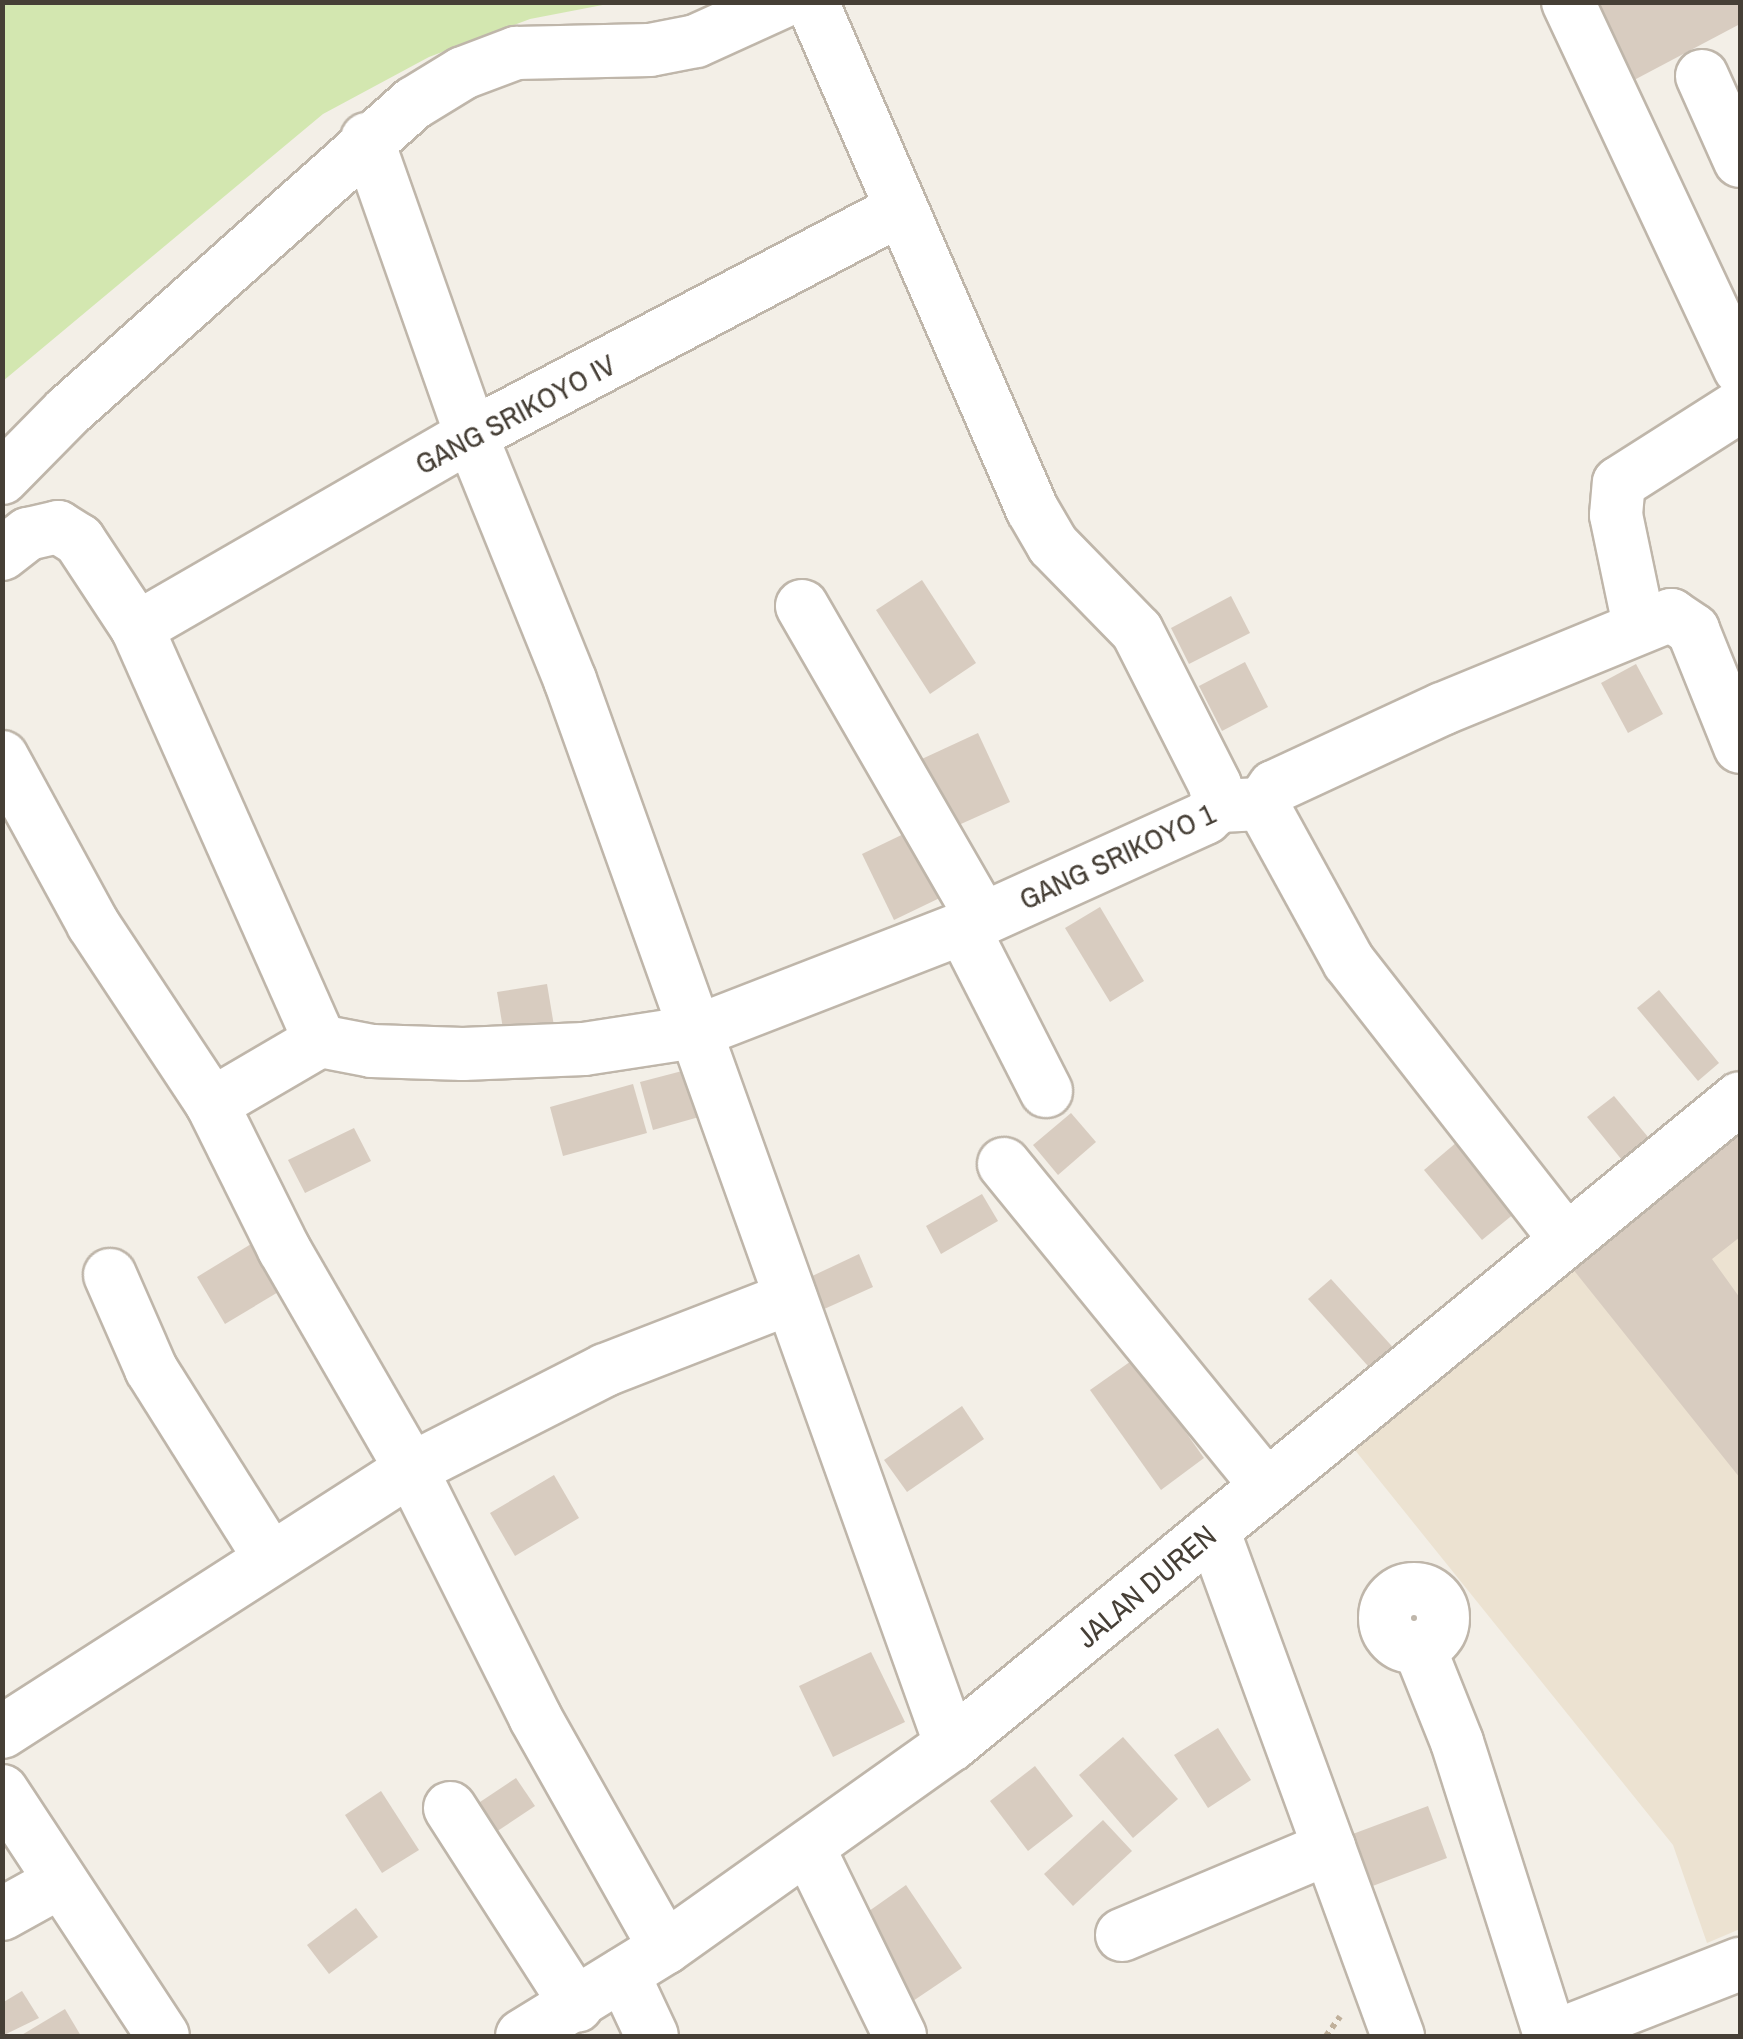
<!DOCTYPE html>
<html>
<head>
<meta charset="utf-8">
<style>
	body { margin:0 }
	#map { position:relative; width:1743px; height:2039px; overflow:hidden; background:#f3efe7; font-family:"Archivo Narrow",sans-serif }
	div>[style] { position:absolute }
	.education>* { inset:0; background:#ece2d1 }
	.green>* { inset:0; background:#d3e7b0 }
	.building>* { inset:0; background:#d8ccc0 }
	.path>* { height:6px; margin-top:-3px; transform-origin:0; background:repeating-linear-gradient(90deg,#c0b09b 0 5px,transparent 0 10px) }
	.roads { filter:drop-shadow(2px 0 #bfb6aa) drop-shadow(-2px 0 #bfb6aa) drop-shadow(0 2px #bfb6aa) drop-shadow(0 -2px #bfb6aa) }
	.minor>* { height:52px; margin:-26px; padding:0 26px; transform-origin:26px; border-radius:26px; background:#fff }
	.minor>.ring { margin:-26px; padding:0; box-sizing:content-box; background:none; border:52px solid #fff; border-radius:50% }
	span { translate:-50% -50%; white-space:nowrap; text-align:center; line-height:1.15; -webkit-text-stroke:8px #fff; paint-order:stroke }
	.street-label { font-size:30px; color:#463f36 }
	.frame { position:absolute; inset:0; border:5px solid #463f36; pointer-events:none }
</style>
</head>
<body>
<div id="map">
	<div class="education">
		<div style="clip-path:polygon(1740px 1093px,1740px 1929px,1707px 1943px,1673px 1845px,1338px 1429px)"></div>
	</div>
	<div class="green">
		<div style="clip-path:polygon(3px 2px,613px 2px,613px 3px,530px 19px,429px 57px,323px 114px,3px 381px)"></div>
	</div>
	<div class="building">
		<div style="clip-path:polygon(1574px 2px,1738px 2px,1740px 24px,1619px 88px)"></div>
		<div style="clip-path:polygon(922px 580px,976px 663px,930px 694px,876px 610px)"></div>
		<div style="clip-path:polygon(1231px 596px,1250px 633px,1189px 664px,1171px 628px)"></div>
		<div style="clip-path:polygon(1245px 662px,1268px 707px,1222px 731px,1199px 686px)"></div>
		<div style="clip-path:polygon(1636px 664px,1663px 714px,1628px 733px,1601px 683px)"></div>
		<div style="clip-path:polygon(978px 733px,1010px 802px,943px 832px,911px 764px)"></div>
		<div style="clip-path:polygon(916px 828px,948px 894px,894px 920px,862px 854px)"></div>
		<div style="clip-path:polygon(1100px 907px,1144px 981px,1110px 1002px,1065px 928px)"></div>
		<div style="clip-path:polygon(547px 984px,554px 1026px,504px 1035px,497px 992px)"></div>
		<div style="clip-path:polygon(1659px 990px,1719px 1063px,1698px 1081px,1637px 1008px)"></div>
		<div style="clip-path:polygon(686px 1070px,699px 1117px,653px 1130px,640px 1082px)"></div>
		<div style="clip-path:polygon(633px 1084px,647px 1133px,563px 1156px,550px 1107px)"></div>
		<div style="clip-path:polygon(1614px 1096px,1653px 1143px,1626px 1165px,1587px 1117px)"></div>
		<div style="clip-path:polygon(1071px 1113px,1096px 1142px,1058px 1175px,1033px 1145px)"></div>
		<div style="clip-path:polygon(1740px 1125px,1740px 1237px,1712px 1259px,1740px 1298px,1740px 1478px,1568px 1263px)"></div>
		<div style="clip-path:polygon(354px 1128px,371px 1161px,305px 1193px,288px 1160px)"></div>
		<div style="clip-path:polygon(1457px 1142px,1515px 1213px,1482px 1240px,1424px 1170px)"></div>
		<div style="clip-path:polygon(982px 1194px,998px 1221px,941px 1254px,926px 1226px)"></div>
		<div style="clip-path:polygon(256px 1241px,285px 1288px,225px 1324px,197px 1277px)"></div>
		<div style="clip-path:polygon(859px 1254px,873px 1287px,822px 1310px,808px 1278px)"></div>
		<div style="clip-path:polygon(1331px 1279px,1399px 1354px,1376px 1375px,1308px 1299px)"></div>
		<div style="clip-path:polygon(1134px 1359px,1204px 1458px,1161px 1490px,1090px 1390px)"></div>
		<div style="clip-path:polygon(962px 1406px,984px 1439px,907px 1492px,884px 1460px)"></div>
		<div style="clip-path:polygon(554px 1475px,579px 1518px,515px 1556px,490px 1513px)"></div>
		<div style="clip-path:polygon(871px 1652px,905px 1722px,833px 1757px,799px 1686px)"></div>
		<div style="clip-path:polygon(1218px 1728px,1251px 1780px,1208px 1808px,1174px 1755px)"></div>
		<div style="clip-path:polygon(1123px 1737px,1178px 1799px,1133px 1838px,1079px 1775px)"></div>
		<div style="clip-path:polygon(1035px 1766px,1073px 1816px,1028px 1851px,990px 1801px)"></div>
		<div style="clip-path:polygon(516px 1778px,535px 1806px,496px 1832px,477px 1804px)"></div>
		<div style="clip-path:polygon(381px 1791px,419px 1850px,382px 1873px,345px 1815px)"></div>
		<div style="clip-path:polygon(1428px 1806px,1447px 1858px,1370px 1887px,1350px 1835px)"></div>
		<div style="clip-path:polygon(1103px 1820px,1132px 1851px,1073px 1906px,1044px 1874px)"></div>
		<div style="clip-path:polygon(906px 1885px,962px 1968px,907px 2005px,852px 1923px)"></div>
		<div style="clip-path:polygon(356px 1908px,378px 1937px,329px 1974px,307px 1945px)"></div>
		<div style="clip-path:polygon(22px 1991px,39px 2018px,2px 2036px,2px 2003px)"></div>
		<div style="clip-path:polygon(65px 2009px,81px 2036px,20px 2036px)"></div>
	</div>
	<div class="path">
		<div style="left:1326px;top:2036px;width:24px;rotate:-54deg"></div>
	</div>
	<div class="roads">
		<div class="minor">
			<div style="left:812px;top:2px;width:553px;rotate:66.54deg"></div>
			<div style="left:1032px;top:509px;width:42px;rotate:59.7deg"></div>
			<div style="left:1053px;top:545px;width:120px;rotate:45.7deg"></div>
			<div style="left:1137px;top:631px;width:173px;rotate:63.1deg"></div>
			<div style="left:1215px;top:785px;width:21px;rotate:79deg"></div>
			<div style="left:1568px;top:2px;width:405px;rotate:64.9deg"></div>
			<div style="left:1702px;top:76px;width:93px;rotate:65.9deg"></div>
			<div style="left:367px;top:139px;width:314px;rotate:70.6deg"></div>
			<div style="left:471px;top:435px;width:264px;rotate:68deg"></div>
			<div style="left:570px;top:680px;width:1131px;rotate:70.32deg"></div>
			<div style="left:2px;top:478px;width:94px;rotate:-45.4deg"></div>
			<div style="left:68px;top:411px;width:463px;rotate:-41.7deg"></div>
			<div style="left:414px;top:103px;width:57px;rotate:-31.5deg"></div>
			<div style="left:463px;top:73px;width:57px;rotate:-20.7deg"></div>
			<div style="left:516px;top:53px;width:134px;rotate:-1.3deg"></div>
			<div style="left:650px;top:50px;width:47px;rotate:-11.1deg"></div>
			<div style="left:696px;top:41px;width:94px;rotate:-24.4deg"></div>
			<div style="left:2px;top:554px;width:33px;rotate:-38deg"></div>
			<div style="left:28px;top:534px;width:31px;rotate:-13deg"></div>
			<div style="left:58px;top:527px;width:25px;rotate:32deg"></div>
			<div style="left:79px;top:540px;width:105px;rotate:56.6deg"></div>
			<div style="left:137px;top:628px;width:452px;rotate:66.1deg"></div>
			<div style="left:802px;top:606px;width:362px;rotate:60deg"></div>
			<div style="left:1639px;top:625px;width:112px;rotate:-101.8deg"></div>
			<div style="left:1616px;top:515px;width:32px;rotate:-85deg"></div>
			<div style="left:1619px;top:483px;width:143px;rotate:-32.5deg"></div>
			<div style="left:137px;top:628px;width:386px;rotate:-30deg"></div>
			<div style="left:471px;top:435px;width:484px;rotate:-27.7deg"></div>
			<div style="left:2px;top:757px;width:190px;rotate:61.4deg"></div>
			<div style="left:93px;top:924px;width:216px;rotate:56.5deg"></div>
			<div style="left:212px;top:1104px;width:162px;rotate:63.6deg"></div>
			<div style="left:284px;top:1249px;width:254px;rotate:60deg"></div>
			<div style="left:411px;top:1469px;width:277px;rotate:63.4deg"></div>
			<div style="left:535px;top:1717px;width:265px;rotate:60.6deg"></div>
			<div style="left:1262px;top:804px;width:180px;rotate:61.2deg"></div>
			<div style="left:1349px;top:962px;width:350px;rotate:52deg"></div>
			<div style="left:963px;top:928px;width:183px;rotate:63deg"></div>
			<div style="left:320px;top:1041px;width:53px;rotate:10.9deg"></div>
			<div style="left:372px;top:1051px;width:91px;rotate:1.9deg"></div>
			<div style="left:463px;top:1054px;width:121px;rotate:-2.4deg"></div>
			<div style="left:584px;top:1049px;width:112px;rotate:-8.7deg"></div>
			<div style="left:695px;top:1032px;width:287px;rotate:-21.2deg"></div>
			<div style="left:963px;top:928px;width:266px;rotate:-24.4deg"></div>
			<div style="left:1205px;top:818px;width:18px;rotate:-41deg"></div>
			<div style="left:1219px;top:806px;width:43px;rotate:-2.7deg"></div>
			<div style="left:1262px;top:804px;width:21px;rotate:-55deg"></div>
			<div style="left:1274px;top:787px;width:185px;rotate:-24.9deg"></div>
			<div style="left:1442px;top:709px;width:248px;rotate:-22.3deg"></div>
			<div style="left:1671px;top:615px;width:27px;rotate:34deg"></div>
			<div style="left:1693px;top:630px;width:126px;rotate:68.1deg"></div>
			<div style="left:212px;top:1104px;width:125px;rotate:-30.3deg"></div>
			<div style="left:1004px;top:1164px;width:412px;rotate:50.8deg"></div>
			<div style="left:110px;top:1275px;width:103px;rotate:66.4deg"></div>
			<div style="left:151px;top:1369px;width:220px;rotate:57.8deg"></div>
			<div style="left:1213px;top:1530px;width:539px;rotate:69.92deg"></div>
			<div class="ring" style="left:1385px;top:1589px;width:6px;height:6px"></div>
			<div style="left:1419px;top:1647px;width:102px;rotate:68.2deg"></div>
			<div style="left:1457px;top:1742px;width:308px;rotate:72.4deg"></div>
			<div style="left:2px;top:1732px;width:486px;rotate:-32.7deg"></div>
			<div style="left:411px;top:1469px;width:218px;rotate:-27deg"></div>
			<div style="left:605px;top:1370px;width:199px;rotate:-21.2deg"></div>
			<div style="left:2px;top:1791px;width:293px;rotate:56.7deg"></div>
			<div style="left:450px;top:1808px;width:235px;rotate:57.3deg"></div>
			<div style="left:808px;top:1847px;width:210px;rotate:64deg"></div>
			<div style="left:2px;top:1914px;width:66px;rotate:-28.9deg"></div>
			<div style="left:1122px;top:1935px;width:225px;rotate:-22.8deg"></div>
			<div style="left:623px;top:1974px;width:68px;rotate:64.9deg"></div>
			<div style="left:522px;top:2036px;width:168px;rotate:-31.6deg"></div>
			<div style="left:665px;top:1948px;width:351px;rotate:-35.4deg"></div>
			<div style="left:951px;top:1745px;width:1020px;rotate:-39.35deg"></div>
			<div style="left:1556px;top:2036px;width:198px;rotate:-21.4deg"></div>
		</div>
	</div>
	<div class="street-label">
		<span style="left:515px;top:414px;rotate:-28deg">GANG SRIKOYO IV</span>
		<span style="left:1117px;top:856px;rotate:-25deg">GANG SRIKOYO 1</span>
		<span style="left:1146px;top:1586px;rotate:-40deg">JALAN DUREN</span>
	</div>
	<div class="frame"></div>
</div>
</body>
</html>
